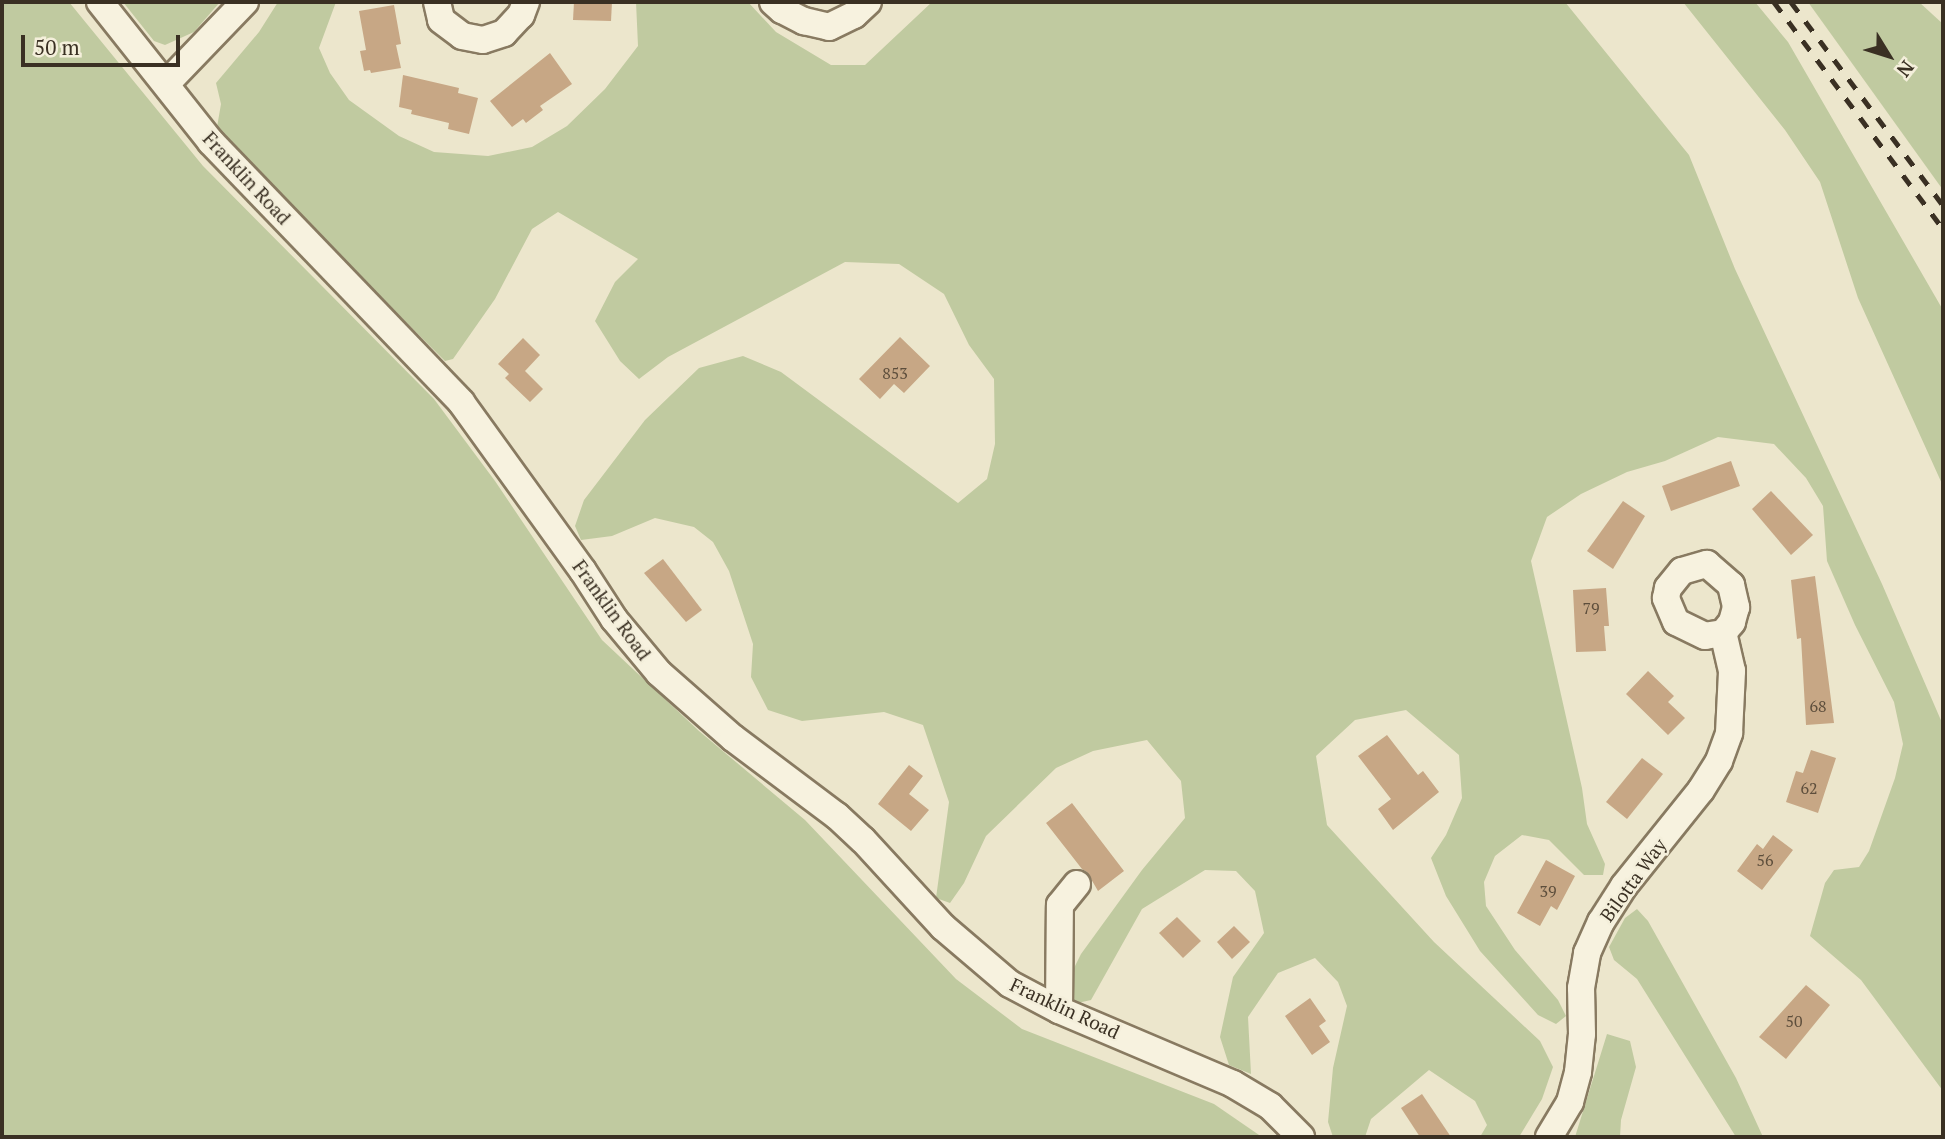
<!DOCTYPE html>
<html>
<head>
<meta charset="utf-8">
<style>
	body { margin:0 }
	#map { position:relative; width:1945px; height:1139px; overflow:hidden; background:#ece6cc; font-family:"PT Serif",serif }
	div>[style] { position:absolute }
	.green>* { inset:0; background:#c0caa0 }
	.building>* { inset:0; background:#c7a785 }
	.roads { filter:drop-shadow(2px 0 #887a61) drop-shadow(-2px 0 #887a61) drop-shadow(0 2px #887a61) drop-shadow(0 -2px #887a61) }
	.minor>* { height:26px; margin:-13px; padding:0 13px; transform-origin:13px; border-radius:13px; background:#f7f2df }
	.rail>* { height:5px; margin-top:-2.5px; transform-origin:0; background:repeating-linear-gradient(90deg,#3a3023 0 12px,transparent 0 24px) }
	span { translate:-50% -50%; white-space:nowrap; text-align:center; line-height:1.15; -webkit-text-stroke:5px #f4efdb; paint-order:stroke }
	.number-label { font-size:16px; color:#5d4e3c }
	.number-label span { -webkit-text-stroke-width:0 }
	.street-label { font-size:19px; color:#3a3023 }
	.frame { position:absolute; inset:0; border:4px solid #3a3023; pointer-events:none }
	.north { position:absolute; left:1854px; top:21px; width:70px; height:70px; -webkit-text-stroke:5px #f4efdb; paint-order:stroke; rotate:128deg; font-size:19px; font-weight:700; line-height:28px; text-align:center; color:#3a3023 }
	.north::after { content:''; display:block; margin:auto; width:24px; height:32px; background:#3a3023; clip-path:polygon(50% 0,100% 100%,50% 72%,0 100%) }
	.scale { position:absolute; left:21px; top:35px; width:159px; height:32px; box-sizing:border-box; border:4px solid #3a3023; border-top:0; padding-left:9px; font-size:21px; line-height:24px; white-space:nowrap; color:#3a3023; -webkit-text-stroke:5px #f4efdb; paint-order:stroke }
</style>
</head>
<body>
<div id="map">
	<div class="green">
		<div style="clip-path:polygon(2px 2px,69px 2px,203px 166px,434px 399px,495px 481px,602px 640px,699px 731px,805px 820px,956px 979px,1022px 1029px,1214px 1104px,1262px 1137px,2px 1137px)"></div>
		<div style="clip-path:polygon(123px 2px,220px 2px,194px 32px,165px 45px,154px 41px)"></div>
		<div style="clip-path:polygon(278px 2px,336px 2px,319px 48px,330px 73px,349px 100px,399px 136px,434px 152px,488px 156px,532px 147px,567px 126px,605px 89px,638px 46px,636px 2px,748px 2px,776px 32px,831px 65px,865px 65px,932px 2px,1565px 2px,1689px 155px,1735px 269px,1882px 584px,1943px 725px,1943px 1091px,1861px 980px,1810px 936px,1825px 883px,1834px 870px,1859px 867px,1869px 851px,1895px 778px,1903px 744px,1894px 702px,1855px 625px,1827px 561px,1823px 506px,1806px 478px,1774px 444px,1718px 437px,1665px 461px,1627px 472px,1581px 494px,1547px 517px,1531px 561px,1582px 788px,1587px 824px,1605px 864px,1603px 875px,1584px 875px,1549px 840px,1522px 835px,1495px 856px,1484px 882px,1486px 906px,1515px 950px,1558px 1000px,1566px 1016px,1556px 1024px,1538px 1015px,1480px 951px,1446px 896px,1431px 858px,1446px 835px,1462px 798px,1459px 755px,1406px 710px,1355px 720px,1316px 756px,1327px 825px,1434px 942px,1540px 1041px,1553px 1067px,1542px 1099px,1519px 1137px,1480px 1137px,1487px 1125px,1475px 1101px,1429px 1070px,1371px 1119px,1365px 1137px,1333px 1137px,1328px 1122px,1333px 1068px,1347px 1006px,1338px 982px,1315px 958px,1278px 973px,1248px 1017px,1251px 1074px,1229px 1065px,1220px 1037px,1233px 977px,1264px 933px,1255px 891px,1236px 871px,1205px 870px,1142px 909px,1091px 1000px,1073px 1004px,1066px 984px,1081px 954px,1142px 870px,1185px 818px,1181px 781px,1147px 740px,1093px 751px,1056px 768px,986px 836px,964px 883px,950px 903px,936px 898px,949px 802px,923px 725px,884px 712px,802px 721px,768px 710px,751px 677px,753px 644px,729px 571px,713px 542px,694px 527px,655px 518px,612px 536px,581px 540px,575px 526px,584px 500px,645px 420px,699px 368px,743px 356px,781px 372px,958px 503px,987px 479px,995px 444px,994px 379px,969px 345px,944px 294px,899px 264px,845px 262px,668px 357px,639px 379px,620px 361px,595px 321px,615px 282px,638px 259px,558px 212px,532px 229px,495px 299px,453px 359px,445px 361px,306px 223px,217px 127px,221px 104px,216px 83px,259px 32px)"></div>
		<div style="clip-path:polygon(1683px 2px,1755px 2px,1788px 42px,1943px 310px,1943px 486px,1858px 298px,1820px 182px,1785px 130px)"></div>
		<div style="clip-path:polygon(1808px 2px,1919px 2px,1943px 24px,1943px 190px)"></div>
		<div style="clip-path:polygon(1637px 909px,1648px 921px,1736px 1078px,1763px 1137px,1736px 1137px,1637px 979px,1614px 960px,1609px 947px,1625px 918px)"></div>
		<div style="clip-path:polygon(1607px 1034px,1630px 1041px,1636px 1067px,1621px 1120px,1620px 1137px,1575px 1137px)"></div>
	</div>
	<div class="building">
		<div style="clip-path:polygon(574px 2px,612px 2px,611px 21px,573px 20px)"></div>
		<div style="clip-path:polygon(394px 5px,401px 44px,396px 45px,401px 68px,371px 73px,370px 70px,364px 71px,360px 51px,366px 50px,359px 11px)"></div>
		<div style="clip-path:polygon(550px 53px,572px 84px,540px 106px,543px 110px,526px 123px,523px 119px,512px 127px,490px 101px)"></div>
		<div style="clip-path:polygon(403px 75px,459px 88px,458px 93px,478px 98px,469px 134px,448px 129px,449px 123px,411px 114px,412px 110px,399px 107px)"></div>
		<div style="clip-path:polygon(900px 337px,930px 366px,904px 393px,894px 384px,880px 399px,859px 379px)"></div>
		<div style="clip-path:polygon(523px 338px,540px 355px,525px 371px,543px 389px,530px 402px,505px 378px,509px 374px,498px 364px)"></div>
		<div style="clip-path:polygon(1731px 461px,1740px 486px,1671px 511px,1662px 486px)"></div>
		<div style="clip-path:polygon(1771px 491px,1813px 535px,1791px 555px,1752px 509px)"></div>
		<div style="clip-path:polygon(1623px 501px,1645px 516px,1613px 569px,1587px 551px)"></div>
		<div style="clip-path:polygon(663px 559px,702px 610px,686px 622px,644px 573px)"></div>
		<div style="clip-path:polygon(1815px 576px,1834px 723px,1806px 725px,1801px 638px,1797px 639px,1791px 580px)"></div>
		<div style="clip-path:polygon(1606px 588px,1609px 626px,1604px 626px,1606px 651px,1576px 652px,1573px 590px)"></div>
		<div style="clip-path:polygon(1648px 671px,1674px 696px,1668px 702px,1685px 718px,1668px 735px,1626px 694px)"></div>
		<div style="clip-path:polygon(1387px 735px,1418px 775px,1423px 771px,1439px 792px,1393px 830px,1378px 809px,1391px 799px,1358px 756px)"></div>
		<div style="clip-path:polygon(1811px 750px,1836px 758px,1818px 813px,1786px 802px,1796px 771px,1803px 773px)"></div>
		<div style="clip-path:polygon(1642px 758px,1663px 774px,1627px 819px,1606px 802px)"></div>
		<div style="clip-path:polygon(909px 765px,923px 776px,909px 794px,929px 810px,911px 831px,878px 804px)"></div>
		<div style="clip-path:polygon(1072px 803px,1124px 871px,1098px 891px,1087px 872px,1082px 869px,1046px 823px)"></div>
		<div style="clip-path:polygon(1773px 835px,1793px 850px,1762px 890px,1737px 871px,1757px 844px,1763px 849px)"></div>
		<div style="clip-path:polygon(1546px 860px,1575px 876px,1557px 910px,1551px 906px,1540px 926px,1517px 913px)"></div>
		<div style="clip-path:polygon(1177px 917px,1201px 941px,1183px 958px,1159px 933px)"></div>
		<div style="clip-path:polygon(1234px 926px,1250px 942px,1232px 959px,1217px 942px)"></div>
		<div style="clip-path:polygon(1806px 985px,1830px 1005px,1786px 1059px,1759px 1037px)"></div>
		<div style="clip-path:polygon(1310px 998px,1326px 1021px,1319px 1026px,1330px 1042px,1312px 1055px,1285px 1016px)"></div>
		<div style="clip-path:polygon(1422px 1094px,1451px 1137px,1420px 1137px,1401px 1108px)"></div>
	</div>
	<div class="roads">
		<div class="minor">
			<div style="left:100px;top:2px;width:179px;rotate:51.6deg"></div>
			<div style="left:211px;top:142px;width:361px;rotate:46.1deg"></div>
			<div style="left:461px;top:402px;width:208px;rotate:54.2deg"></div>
			<div style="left:583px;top:571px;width:57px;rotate:57.1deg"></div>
			<div style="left:614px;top:619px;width:70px;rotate:50.2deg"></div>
			<div style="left:659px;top:673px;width:98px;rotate:41.3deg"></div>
			<div style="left:733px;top:738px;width:130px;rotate:36.9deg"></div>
			<div style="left:837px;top:816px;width:35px;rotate:43deg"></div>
			<div style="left:863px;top:840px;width:118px;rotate:47.4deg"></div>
			<div style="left:943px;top:927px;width:88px;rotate:40.4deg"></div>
			<div style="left:1010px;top:984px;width:55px;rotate:28deg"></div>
			<div style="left:1059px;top:1010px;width:189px;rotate:23deg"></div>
			<div style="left:1233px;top:1084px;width:43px;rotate:30.7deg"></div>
			<div style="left:1270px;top:1106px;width:44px;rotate:45deg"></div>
			<div style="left:437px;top:2px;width:18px;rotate:77deg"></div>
			<div style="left:441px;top:20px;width:26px;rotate:37deg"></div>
			<div style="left:462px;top:36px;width:21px;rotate:11deg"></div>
			<div style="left:483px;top:40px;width:22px;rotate:-18deg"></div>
			<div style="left:504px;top:33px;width:25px;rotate:-47deg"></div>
			<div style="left:521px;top:15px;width:14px;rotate:-69deg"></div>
			<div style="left:773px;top:2px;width:12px;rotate:42deg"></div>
			<div style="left:782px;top:10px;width:25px;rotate:27deg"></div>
			<div style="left:804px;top:21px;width:26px;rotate:13deg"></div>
			<div style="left:829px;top:27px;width:28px;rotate:-26deg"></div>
			<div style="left:854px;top:15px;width:19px;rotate:-43deg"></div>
			<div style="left:166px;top:84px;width:114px;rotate:-46.1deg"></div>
			<div style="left:1707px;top:564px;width:32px;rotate:41deg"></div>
			<div style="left:1731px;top:585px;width:23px;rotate:77deg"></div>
			<div style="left:1736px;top:607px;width:16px;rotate:105deg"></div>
			<div style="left:1732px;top:622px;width:14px;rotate:129deg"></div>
			<div style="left:1723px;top:633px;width:18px;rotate:171deg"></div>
			<div style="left:1705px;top:636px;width:32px;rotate:-154deg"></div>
			<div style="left:1676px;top:622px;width:26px;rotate:-113deg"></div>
			<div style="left:1666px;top:598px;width:10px;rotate:-79deg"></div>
			<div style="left:1668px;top:588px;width:22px;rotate:-51deg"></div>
			<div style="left:1682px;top:571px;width:26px;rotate:-16deg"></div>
			<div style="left:1059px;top:1010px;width:105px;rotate:-89.5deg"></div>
			<div style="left:1060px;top:905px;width:27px;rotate:-51deg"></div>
			<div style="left:1549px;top:1137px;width:41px;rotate:-59deg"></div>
			<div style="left:1570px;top:1102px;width:31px;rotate:-75deg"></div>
			<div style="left:1578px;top:1072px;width:38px;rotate:-84deg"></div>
			<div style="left:1582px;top:1034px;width:46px;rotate:-91.2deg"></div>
			<div style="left:1581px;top:988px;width:36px;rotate:-80deg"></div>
			<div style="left:1587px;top:953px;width:34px;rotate:-66deg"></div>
			<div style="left:1601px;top:922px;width:43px;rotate:-57.4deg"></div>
			<div style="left:1624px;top:886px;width:123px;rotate:-51.3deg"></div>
			<div style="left:1701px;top:790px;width:34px;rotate:-58deg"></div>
			<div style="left:1719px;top:761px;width:30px;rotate:-70deg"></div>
			<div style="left:1729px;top:733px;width:62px;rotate:-87.2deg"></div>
			<div style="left:1732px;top:671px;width:39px;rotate:-103deg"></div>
		</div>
	</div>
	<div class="rail">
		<div style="left:1774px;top:2px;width:283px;rotate:53.3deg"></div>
		<div style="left:1791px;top:2px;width:254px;rotate:53.2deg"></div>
	</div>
	<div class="number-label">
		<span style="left:895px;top:373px">853</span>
		<span style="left:1591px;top:608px">79</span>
		<span style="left:1818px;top:706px">68</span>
		<span style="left:1809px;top:788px">62</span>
		<span style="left:1765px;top:860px">56</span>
		<span style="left:1548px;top:891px">39</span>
		<span style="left:1794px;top:1021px">50</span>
	</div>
	<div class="street-label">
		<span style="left:247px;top:178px;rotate:47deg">Franklin Road</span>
		<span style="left:612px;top:610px;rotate:54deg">Franklin Road</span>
		<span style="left:1633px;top:880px;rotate:-54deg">Bilotta Way</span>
		<span style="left:1065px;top:1008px;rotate:25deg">Franklin Road</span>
	</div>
	<div class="frame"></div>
	<div class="north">N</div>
	<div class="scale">50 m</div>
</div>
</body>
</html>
